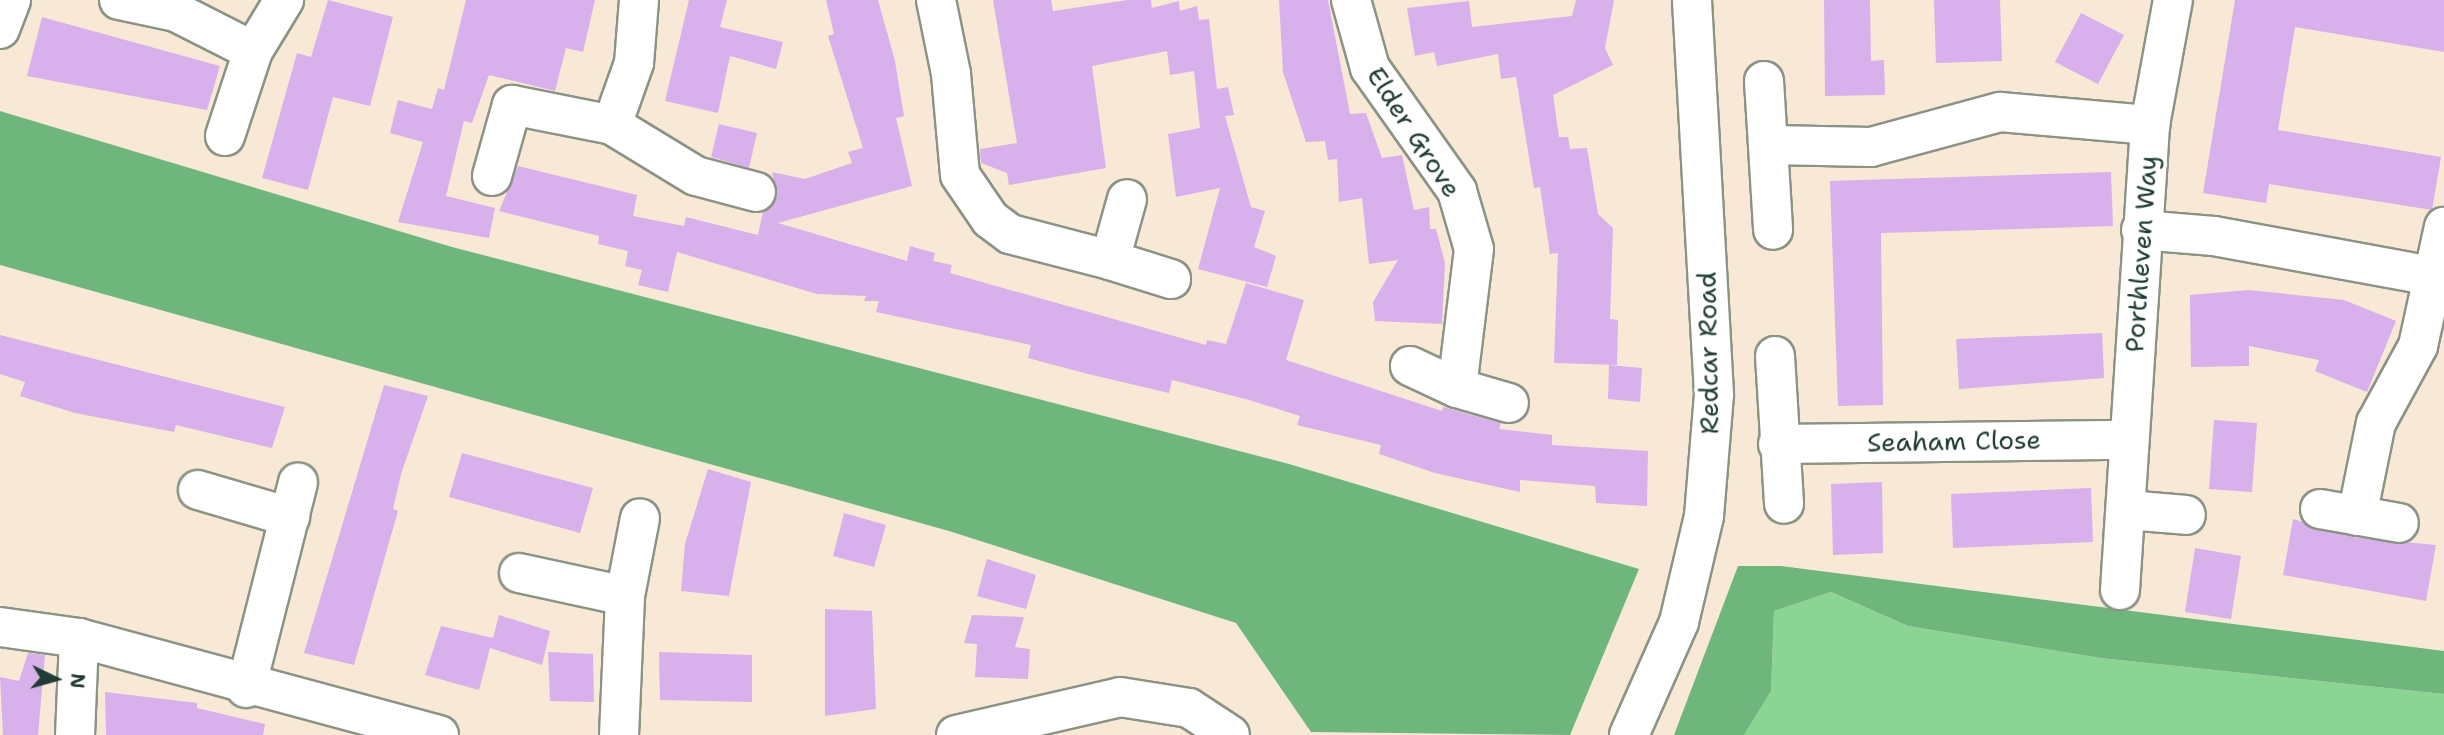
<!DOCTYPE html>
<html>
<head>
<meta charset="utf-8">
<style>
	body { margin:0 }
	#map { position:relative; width:2444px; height:735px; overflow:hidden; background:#f7e9d6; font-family:"Shantell Sans",sans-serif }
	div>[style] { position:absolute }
	.green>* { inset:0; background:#8ad593 }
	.forest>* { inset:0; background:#6fb67d }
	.building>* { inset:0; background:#d8b0ec }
	.roads { filter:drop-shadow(2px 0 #8b9385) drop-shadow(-2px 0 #8b9385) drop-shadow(0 2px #8b9385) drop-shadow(0 -2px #8b9385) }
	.minor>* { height:38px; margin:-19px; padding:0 19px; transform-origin:19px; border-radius:19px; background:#fff }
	span { translate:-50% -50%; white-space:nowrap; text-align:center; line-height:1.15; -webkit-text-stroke:7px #fff; paint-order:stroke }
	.street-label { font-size:26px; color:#1f3d34 }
	.north { position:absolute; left:21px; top:644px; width:70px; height:70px; -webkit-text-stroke:5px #fff; paint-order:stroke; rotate:95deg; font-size:19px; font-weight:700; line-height:28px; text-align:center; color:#1f3d34 }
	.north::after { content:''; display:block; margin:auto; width:24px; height:32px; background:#1f3d34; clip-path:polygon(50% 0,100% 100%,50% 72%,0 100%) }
</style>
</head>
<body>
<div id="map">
	<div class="green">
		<div style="clip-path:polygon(1831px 592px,1908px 626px,2100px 658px,2444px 694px,2444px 735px,1744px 735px,1771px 691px,1774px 611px)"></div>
	</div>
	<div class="forest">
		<div style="clip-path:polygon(0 111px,452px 247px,1289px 464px,1639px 569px,1570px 735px,1311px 732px,1236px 623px,949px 531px,0 265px)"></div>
		<div style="clip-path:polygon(1738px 566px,1781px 566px,2444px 651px,2444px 694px,2100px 658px,1908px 626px,1831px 592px,1774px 611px,1771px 691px,1744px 735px,1674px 735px)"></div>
	</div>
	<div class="building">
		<div style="clip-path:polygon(328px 0,393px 17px,370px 106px,333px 97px,308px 190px,262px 178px,297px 53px,311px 57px)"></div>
		<div style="clip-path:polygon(466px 0,595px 0,583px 52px,566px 48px,555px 91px,489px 75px,472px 123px,464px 121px,446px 196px,495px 208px,489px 238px,398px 222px,423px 142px,390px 133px,398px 100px,432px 109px,438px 88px,444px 90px)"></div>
		<div style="clip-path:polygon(689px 0,727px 0,720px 27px,783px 42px,776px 69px,730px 56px,718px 113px,665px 101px)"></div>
		<div style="clip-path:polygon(826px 0,878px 0,895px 61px,904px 116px,896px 118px,912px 186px,778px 223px,907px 261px,910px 246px,935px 253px,933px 261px,952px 265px,950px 273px,1206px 345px,1207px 340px,1226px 344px,1246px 283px,1304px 300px,1286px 360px,1442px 411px,1443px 407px,1501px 423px,1499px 429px,1552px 435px,1552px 445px,1648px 451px,1647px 506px,1596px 503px,1595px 486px,1520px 480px,1520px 492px,1435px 473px,1379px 454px,1381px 445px,1297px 425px,1300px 416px,1249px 400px,1172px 380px,1169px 393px,1088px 374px,1028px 358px,1031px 345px,876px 312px,879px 301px,864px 301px,866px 296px,817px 294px,677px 252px,668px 292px,638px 285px,642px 270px,625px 266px,628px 251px,598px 244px,599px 236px,499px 211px,518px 166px,637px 195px,633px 216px,684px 226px,686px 217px,758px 235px,763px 212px,777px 197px,772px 172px,805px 179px,852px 163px,848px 152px,863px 148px,828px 36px,834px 34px)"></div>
		<div style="clip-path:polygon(993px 0,1051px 0,1053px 11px,1128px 0,1151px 0,1152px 8px,1179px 1px,1180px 11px,1197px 6px,1199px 20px,1209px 19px,1217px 89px,1228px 87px,1234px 115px,1225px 116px,1251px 207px,1265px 211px,1254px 247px,1276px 256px,1267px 287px,1198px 269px,1220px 188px,1176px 197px,1168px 134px,1200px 128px,1194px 71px,1170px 75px,1167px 51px,1092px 66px,1106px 168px,1009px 185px,1007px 173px,981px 163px,980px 149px,1017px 143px)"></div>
		<div style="clip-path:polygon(1279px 0,1328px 0,1350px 114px,1366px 113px,1382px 158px,1402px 155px,1414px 210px,1429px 207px,1430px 229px,1436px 229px,1445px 263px,1442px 324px,1375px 321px,1373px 302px,1398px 260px,1369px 264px,1362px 198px,1339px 202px,1337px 159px,1328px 160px,1325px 141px,1306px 142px,1283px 72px)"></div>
		<div style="clip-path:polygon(1576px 0,1614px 0,1605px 48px,1613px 65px,1553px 95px,1559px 137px,1568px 137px,1570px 149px,1587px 148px,1598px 214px,1613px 228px,1610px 319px,1618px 320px,1617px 365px,1554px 363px,1558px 253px,1550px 254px,1540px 187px,1534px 188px,1516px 77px,1501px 79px,1498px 54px,1437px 66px,1434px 52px,1415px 56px,1407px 8px,1469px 1px,1472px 27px,1572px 16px)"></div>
		<div style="clip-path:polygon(1824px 0,1870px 0,1871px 61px,1884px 60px,1885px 95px,1825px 96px)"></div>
		<div style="clip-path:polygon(1934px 0,2000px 0,2002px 61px,1936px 63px)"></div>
		<div style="clip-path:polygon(2235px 0,2444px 0,2444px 52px,2295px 27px,2278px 130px,2441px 157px,2432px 210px,2269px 184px,2266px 203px,2203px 193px)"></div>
		<div style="clip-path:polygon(2081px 13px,2124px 35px,2098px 84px,2055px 62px)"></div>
		<div style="clip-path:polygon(42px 17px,220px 66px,207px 110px,27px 76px)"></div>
		<div style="clip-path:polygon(719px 124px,757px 133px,749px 168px,711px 157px)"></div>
		<div style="clip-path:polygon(2111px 172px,2113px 226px,1881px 233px,1883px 405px,1838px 406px,1830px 181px)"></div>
		<div style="clip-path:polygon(2249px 290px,2344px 300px,2396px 321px,2367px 392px,2315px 371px,2319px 360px,2249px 346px,2249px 366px,2191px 367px,2190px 295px)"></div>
		<div style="clip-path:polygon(2102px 333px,2104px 378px,1959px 389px,1956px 339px)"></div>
		<div style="clip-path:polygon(0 335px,285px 407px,272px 448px,176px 425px,174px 432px,75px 413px,20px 396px,25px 382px,0 374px)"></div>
		<div style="clip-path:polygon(1609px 365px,1642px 368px,1640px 402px,1608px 399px)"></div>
		<div style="clip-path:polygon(384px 385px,428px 396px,401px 474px,393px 509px,398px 511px,354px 665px,304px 653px)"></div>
		<div style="clip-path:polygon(2214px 420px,2257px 423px,2252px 492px,2209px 489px)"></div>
		<div style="clip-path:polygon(462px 453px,593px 488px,580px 533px,449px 497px)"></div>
		<div style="clip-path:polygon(708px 469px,751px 482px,729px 596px,681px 591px,685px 544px)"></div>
		<div style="clip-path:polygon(1882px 482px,1883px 553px,1833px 555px,1831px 484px)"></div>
		<div style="clip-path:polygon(2091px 488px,2093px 542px,1953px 548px,1951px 494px)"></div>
		<div style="clip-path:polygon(844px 513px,886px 525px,874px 567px,833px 556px)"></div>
		<div style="clip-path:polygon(2293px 519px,2353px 537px,2436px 545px,2426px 601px,2283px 575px)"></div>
		<div style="clip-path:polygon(2195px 548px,2241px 556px,2231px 619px,2185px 612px)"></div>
		<div style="clip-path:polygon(987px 559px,1036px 575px,1026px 609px,977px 596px)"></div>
		<div style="clip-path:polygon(825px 609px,872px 611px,876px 709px,825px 716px)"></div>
		<div style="clip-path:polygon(499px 615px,550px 631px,542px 665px,490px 648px,479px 690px,425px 675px,441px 626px,493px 638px)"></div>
		<div style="clip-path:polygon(972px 615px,1024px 617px,1015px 647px,1030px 649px,1028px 679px,975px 677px,977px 644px,964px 643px)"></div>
		<div style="clip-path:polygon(548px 652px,593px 654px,594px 702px,550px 701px)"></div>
		<div style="clip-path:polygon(659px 652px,752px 655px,752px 702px,660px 700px)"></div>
		<div style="clip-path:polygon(28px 653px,45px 655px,38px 735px,3px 735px,0 677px,19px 681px)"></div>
		<div style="clip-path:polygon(105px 692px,197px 703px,197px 708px,265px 724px,263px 735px,106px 735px)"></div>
	</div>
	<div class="roads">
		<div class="minor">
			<div style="left:119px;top:0;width:58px;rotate:11.9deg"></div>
			<div style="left:176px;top:12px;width:86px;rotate:26.9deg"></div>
			<div style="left:639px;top:0;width:63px;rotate:94.5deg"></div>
			<div style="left:634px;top:63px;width:66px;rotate:109.5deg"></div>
			<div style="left:612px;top:125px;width:98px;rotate:31.3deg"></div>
			<div style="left:696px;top:176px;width:62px;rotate:14.9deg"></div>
			<div style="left:936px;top:0;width:76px;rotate:78.5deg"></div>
			<div style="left:951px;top:74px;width:101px;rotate:84.9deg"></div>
			<div style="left:960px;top:175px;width:53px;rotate:55.7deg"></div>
			<div style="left:990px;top:219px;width:25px;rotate:37deg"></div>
			<div style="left:1010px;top:234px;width:103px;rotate:14.6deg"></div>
			<div style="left:1110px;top:260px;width:63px;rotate:-74.4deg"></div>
			<div style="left:1351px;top:0;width:71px;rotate:74.4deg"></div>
			<div style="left:1370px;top:68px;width:151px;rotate:54.7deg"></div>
			<div style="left:1457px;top:191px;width:60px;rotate:73.7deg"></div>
			<div style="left:1474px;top:249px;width:140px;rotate:97deg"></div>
			<div style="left:1457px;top:388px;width:52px;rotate:-154.9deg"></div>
			<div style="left:0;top:29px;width:31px;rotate:-69deg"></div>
			<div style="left:1764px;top:81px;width:149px;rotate:86.5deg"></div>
			<div style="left:225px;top:136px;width:89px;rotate:-71.8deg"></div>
			<div style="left:253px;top:51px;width:60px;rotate:-58.7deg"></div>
			<div style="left:1770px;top:145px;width:101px;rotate:1.1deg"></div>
			<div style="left:1871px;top:147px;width:134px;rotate:-15.2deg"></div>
			<div style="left:2000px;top:112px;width:151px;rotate:5deg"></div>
			<div style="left:492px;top:176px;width:74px;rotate:-74.3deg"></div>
			<div style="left:512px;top:105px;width:102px;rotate:11.3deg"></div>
			<div style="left:2141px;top:230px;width:73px;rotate:4.7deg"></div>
			<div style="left:2214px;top:236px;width:221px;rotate:10.4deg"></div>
			<div style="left:1110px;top:260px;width:64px;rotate:17.3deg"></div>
			<div style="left:1775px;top:356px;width:148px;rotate:86.5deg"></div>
			<div style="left:1457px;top:388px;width:54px;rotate:16.1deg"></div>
			<div style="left:1778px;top:444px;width:351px;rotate:-0.7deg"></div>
			<div style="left:198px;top:490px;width:96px;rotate:16.4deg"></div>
			<div style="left:2320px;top:509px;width:80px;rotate:10deg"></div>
			<div style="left:2127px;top:510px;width:59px;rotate:4.8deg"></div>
			<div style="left:2357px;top:516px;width:95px;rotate:-78.5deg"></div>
			<div style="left:2376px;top:423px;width:88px;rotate:-61.4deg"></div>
			<div style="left:2418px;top:346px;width:122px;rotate:-77.7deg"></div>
			<div style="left:519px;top:573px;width:108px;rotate:12.2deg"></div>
			<div style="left:2120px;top:590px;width:466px;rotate:-86.3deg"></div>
			<div style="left:2150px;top:125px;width:127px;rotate:-79.6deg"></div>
			<div style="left:0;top:627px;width:80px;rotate:7.9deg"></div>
			<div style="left:79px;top:638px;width:373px;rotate:15.1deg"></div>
			<div style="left:246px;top:688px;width:212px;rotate:-75.8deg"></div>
			<div style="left:75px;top:735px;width:97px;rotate:-87.6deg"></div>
			<div style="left:619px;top:735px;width:139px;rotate:-87.5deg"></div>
			<div style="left:625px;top:596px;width:79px;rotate:-79.1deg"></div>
			<div style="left:956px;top:735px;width:168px;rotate:-13deg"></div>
			<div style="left:1120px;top:697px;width:70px;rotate:9.1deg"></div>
			<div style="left:1189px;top:708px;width:49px;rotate:33.4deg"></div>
			<div style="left:1629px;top:735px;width:124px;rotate:-66.1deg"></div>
			<div style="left:1679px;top:622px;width:109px;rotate:-76.7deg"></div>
			<div style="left:1704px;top:516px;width:122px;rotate:-85.3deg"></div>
			<div style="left:1714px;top:394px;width:395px;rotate:-93.2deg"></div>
		</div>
	</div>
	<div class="street-label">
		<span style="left:1414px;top:132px;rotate:57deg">Elder Grove</span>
		<span style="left:2141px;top:254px;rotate:-86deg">Porthleven Way</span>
		<span style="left:1708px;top:353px;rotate:-91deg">Redcar Road</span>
		<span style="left:1954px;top:441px;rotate:-1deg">Seaham Close</span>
	</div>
	<div class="north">N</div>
</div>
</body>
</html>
